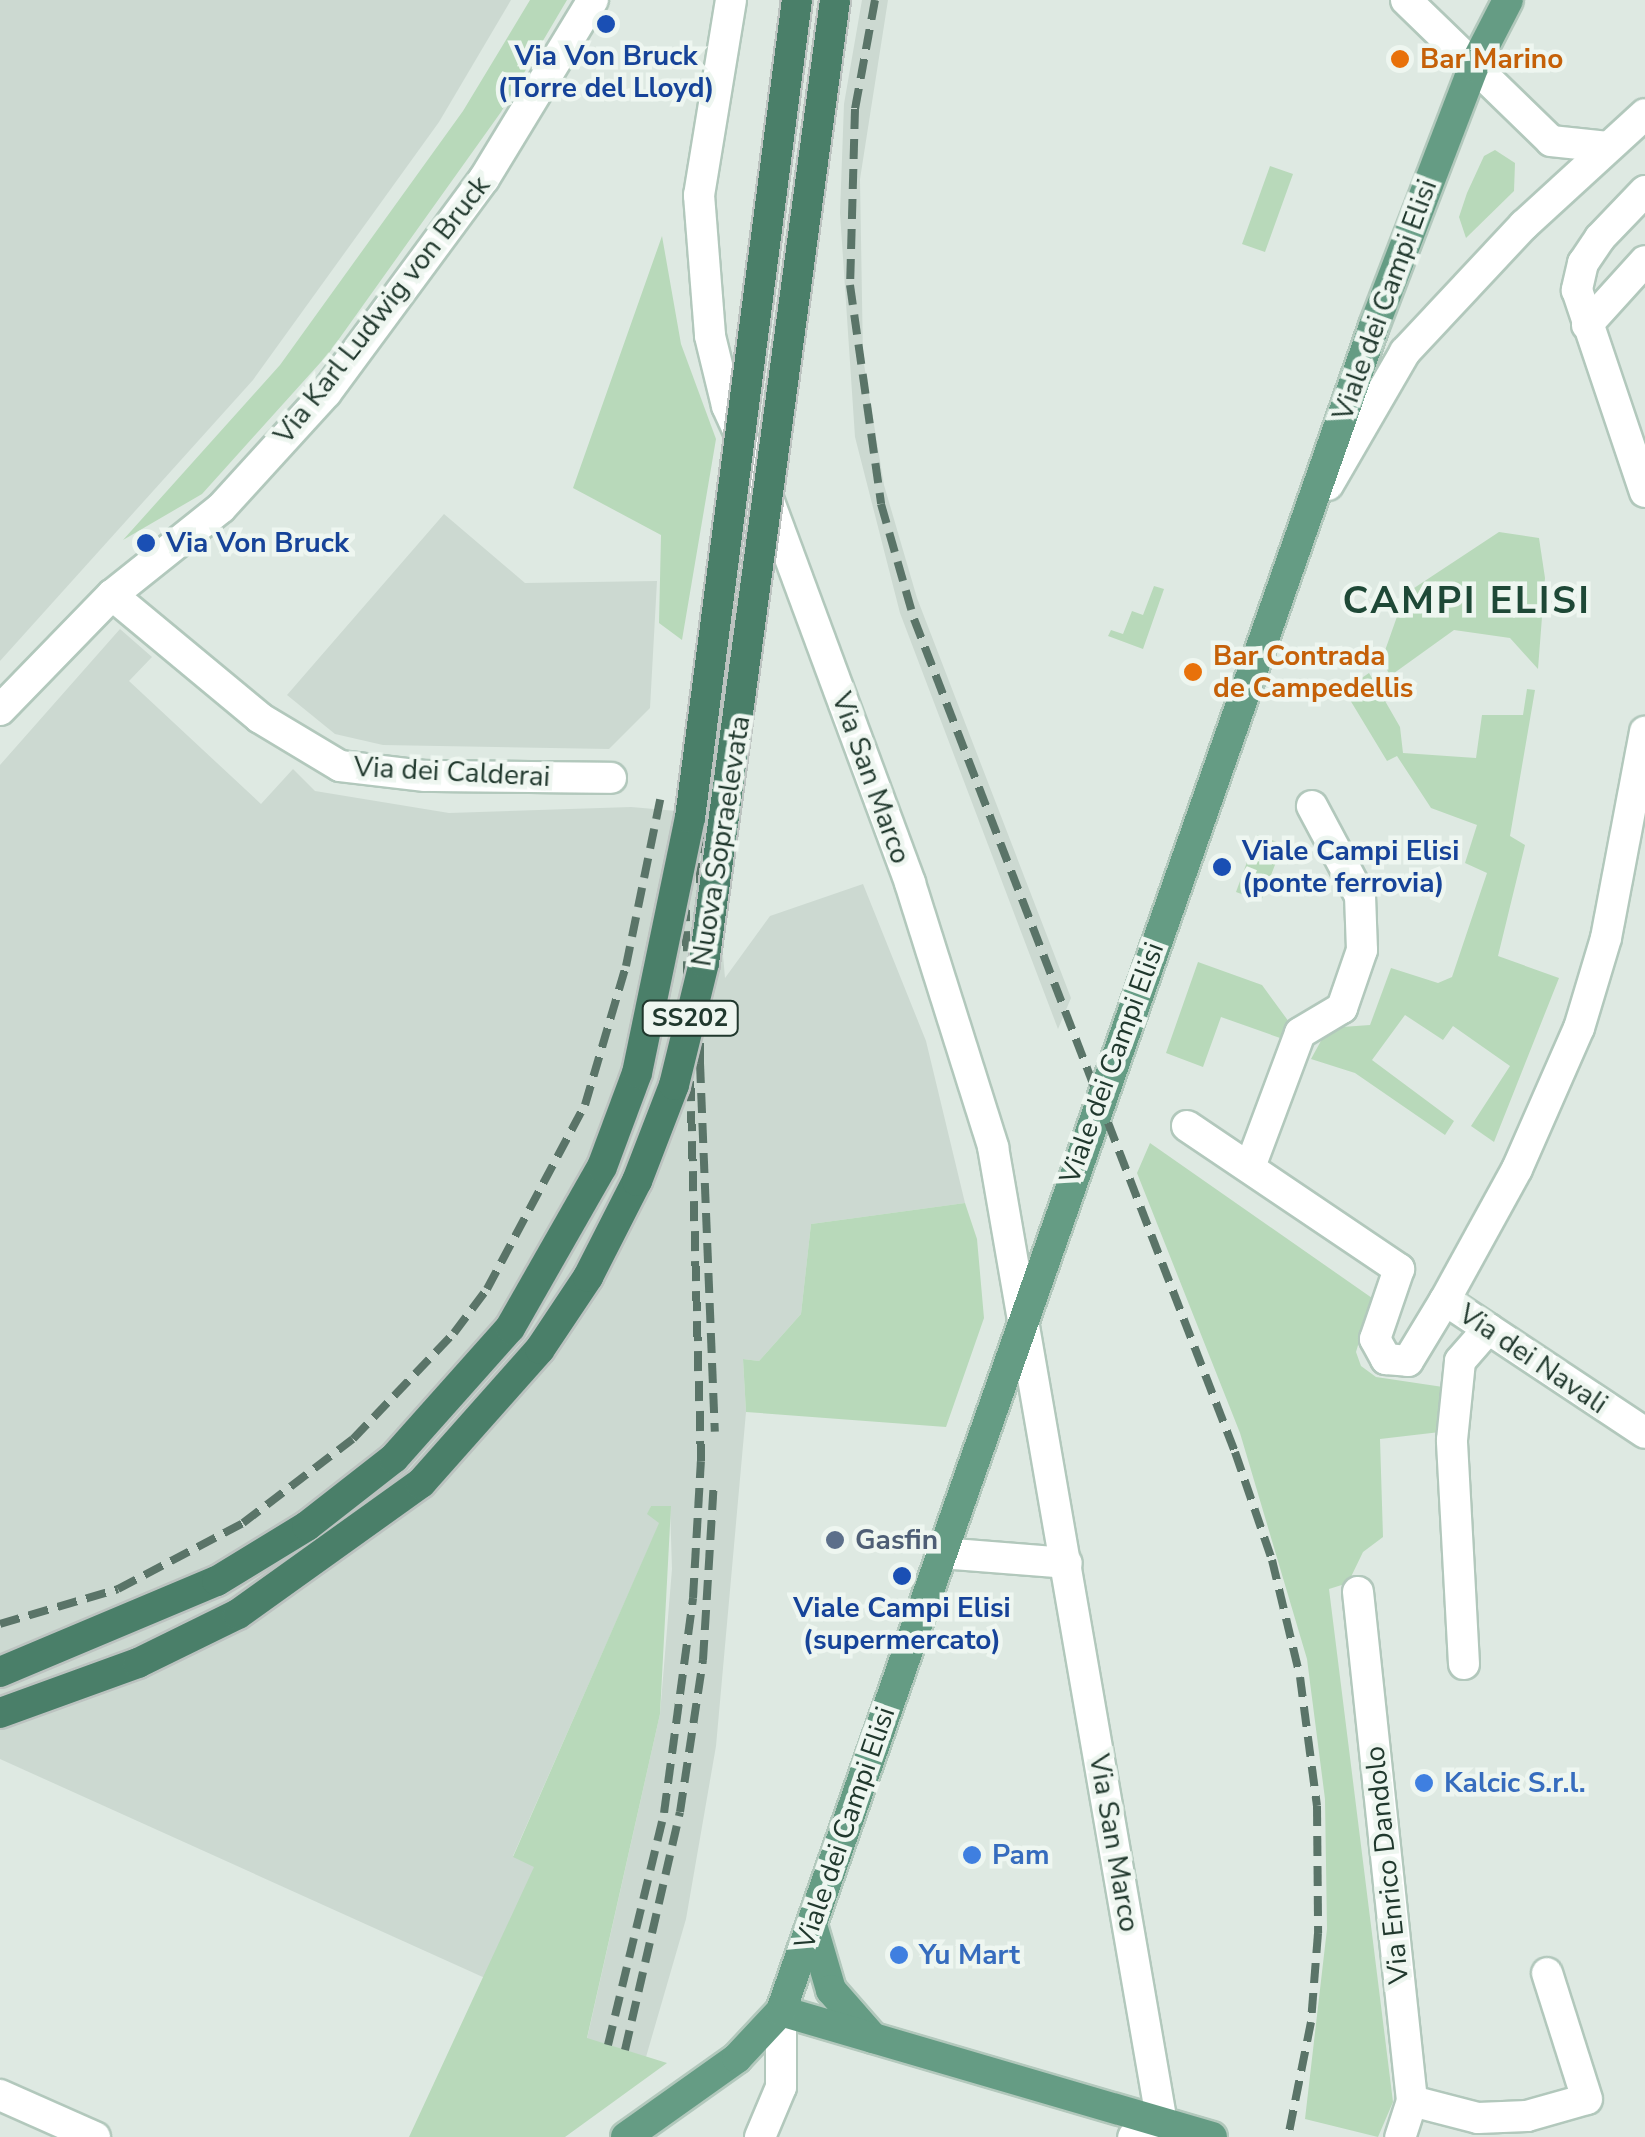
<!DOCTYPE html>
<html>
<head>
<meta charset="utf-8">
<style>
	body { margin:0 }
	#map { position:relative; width:1645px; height:2137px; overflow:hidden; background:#dee9e2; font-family:"Nunito Sans",sans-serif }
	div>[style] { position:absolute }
	.built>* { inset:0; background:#ccd9d1 }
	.green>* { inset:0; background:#b8d9ba }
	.roads { filter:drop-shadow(2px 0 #b2c8bc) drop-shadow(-2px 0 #b2c8bc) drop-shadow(0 2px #b2c8bc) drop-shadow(0 -2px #b2c8bc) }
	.minor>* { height:30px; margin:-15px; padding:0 15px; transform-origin:15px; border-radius:15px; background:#fff }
	.secondary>* { height:30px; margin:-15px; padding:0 15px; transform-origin:15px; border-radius:15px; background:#fff }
	.primary>* { height:30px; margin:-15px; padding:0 15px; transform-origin:15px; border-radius:15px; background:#659c84 }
	.rail>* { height:8px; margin-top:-4px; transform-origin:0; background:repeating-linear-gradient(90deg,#5a7468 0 20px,transparent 0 30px) }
	.bridges { filter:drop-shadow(2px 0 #bcc3c0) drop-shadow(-2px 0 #bcc3c0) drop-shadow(0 2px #bcc3c0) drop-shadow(0 -2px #bcc3c0) }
	.trunk-bridge>* { height:30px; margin:-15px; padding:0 15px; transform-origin:15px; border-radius:15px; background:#4a7f69 }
	.dots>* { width:28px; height:28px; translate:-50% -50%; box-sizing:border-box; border:5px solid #eef6f0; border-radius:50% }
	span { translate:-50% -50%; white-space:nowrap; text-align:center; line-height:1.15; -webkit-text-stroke:9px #eef6f0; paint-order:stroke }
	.shield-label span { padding:2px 8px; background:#eef6f0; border:2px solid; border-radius:8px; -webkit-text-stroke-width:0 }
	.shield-label { font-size:25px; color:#20382d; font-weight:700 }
	.transit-label { font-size:28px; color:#164399; font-weight:700 }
	.left { translate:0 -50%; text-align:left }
	.food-label { font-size:28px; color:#c56008; font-weight:700 }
	.street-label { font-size:28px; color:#20382d }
	.service-label { font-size:28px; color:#4e5e75; font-weight:700 }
	.shop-label { font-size:28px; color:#366cbe; font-weight:700 }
	.district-label { font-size:38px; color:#1e4836; font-weight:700; letter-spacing:2.5px }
</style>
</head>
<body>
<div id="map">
	<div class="built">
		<div style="clip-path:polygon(0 0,511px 0,439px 122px,253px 380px,0 661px)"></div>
		<div style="clip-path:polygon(862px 0,888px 0,860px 179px,863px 358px,884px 485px,917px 598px,1071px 998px,1058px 1029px,900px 613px,855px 437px,840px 213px,844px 104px)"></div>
		<div style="clip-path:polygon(444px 514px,525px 583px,657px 581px,650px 708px,609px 749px,383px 745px,335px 734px,287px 695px)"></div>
		<div style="clip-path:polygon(120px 629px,152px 657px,129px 681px,261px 804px,293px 769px,315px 791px,449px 813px,631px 807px,711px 814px,725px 978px,770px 916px,863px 884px,926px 1041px,965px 1203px,811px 1224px,801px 1314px,759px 1361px,743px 1359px,746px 1412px,716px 1746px,686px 1919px,646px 2057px,587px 2039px,660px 1714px,672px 1569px,670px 1506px,651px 1506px,648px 1514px,660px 1522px,513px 1856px,535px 1866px,485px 1978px,0 1759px,0 765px)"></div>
	</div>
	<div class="green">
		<div style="clip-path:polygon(530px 0,567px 0,501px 112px,329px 353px,202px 494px,123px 540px,280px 365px,463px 111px)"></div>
		<div style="clip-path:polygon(1495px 150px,1515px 163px,1514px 191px,1466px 238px,1459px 217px,1467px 193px,1484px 156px)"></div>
		<div style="clip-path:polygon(1270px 166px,1293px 174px,1265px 252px,1242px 244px)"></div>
		<div style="clip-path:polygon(662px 236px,681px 344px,716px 439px,682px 640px,659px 623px,661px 535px,573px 488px)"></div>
		<div style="clip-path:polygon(1499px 532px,1539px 538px,1545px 578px,1538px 669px,1510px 638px,1454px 630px,1390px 676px,1382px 659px,1405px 594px)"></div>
		<div style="clip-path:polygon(1154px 586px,1164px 589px,1143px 649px,1108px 636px,1111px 630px,1123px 634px,1132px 611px,1143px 615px)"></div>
		<div style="clip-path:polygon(1369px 673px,1400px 727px,1403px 753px,1476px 758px,1482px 715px,1523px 715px,1527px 689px,1535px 690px,1510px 836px,1525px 845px,1498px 956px,1559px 978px,1494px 1142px,1471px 1126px,1510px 1066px,1453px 1026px,1443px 1040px,1405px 1015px,1372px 1060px,1454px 1121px,1445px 1135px,1355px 1073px,1311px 1059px,1328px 1028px,1370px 1025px,1391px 968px,1438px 983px,1452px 977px,1487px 873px,1465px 863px,1477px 825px,1431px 808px,1397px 756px,1387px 761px,1344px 690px)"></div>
		<div style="clip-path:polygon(1257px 835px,1283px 844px,1261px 901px,1236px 892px)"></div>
		<div style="clip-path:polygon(1198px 962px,1262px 985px,1289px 1022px,1283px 1039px,1221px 1017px,1203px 1067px,1166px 1053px)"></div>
		<div style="clip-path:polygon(1150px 1143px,1372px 1298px,1356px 1352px,1361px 1366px,1376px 1377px,1443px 1387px,1440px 1432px,1380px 1439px,1383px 1537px,1363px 1552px,1348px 1583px,1329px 1589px,1393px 2102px,1378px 2137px,1305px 2119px,1327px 1929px,1325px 1799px,1307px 1659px,1240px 1433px,1137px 1173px)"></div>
		<div style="clip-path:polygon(965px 1203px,977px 1239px,984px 1318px,946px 1427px,746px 1412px,743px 1359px,759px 1361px,801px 1314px,811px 1224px)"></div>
		<div style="clip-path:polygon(651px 1506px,671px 1506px,660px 1714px,587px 2038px,667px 2063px,565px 2137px,409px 2137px,534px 1867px,513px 1857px,659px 1523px,647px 1514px)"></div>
	</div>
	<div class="roads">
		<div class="minor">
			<div style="left:731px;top:0;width:198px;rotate:99.3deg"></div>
			<div style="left:699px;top:195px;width:141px;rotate:85.5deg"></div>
			<div style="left:710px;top:336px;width:72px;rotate:76.3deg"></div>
			<div style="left:727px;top:406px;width:87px;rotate:65.5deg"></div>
			<div style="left:763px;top:485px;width:424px;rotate:69.7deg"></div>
			<div style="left:910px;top:883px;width:277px;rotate:72.5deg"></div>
			<div style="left:993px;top:1147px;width:991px;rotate:80.18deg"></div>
			<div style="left:1162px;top:2123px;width:32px;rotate:154deg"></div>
			<div style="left:1406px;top:0;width:95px;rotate:44.1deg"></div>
			<div style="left:1645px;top:191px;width:65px;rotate:133.8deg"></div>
			<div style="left:1600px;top:238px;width:30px;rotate:124deg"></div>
			<div style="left:1583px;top:263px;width:28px;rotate:103deg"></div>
			<div style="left:1577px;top:290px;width:213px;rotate:71.4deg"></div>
			<div style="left:1587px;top:325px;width:86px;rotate:-47.8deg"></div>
			<div style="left:112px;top:595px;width:192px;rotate:39.7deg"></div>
			<div style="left:260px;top:718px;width:93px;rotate:31deg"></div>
			<div style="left:340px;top:766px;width:86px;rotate:6.7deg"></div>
			<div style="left:425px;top:776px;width:186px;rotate:0.6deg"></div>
			<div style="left:0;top:710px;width:161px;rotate:-45.8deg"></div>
			<div style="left:112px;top:595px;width:139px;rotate:-38.6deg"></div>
			<div style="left:221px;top:508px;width:156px;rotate:-47.6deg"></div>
			<div style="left:326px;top:393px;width:266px;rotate:-53.6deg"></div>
			<div style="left:484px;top:179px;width:210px;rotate:-58.7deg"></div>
			<div style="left:1187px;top:1126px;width:256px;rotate:34deg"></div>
			<div style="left:1399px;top:1269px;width:74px;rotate:108.9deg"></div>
			<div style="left:1375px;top:1339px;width:23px;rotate:61deg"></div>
			<div style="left:1386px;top:1359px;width:22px;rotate:5deg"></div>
			<div style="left:1408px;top:1361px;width:71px;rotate:-58.8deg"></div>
			<div style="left:1445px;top:1300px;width:240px;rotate:33.6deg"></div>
			<div style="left:1250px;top:1167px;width:143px;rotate:-69.5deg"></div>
			<div style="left:1300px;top:1033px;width:49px;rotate:-30.8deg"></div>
			<div style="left:1342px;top:1008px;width:61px;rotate:-71deg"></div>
			<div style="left:1362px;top:950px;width:54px;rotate:-92.1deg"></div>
			<div style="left:1360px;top:896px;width:102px;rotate:-118.1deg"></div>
			<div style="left:1445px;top:1300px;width:149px;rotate:-61.2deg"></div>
			<div style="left:1517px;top:1169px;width:154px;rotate:-66.3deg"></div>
			<div style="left:1579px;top:1028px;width:94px;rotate:-73.3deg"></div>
			<div style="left:1606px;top:938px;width:210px;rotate:-79.3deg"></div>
			<div style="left:940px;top:1553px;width:127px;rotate:4.5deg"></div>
			<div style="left:1358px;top:1592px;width:512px;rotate:83.94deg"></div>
			<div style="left:1412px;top:2101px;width:38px;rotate:108deg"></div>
			<div style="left:1464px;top:1664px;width:224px;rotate:-93.1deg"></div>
			<div style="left:1452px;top:1440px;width:79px;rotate:-84.2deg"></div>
			<div style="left:1460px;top:1361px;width:43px;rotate:-48.8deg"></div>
			<div style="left:1412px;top:2101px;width:68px;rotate:14.4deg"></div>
			<div style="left:1478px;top:2118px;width:49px;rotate:-2.3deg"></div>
			<div style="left:1527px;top:2116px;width:62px;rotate:-15.8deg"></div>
			<div style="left:1587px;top:2099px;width:132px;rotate:-107.6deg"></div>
			<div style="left:760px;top:2137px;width:54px;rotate:-67.2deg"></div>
			<div style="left:781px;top:2087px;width:76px;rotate:-90deg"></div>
		</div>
		<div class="secondary">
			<div style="left:1474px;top:66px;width:107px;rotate:44.2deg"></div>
			<div style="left:1551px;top:141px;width:57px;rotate:6deg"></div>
			<div style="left:1328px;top:485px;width:154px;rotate:-59.9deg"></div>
			<div style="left:1405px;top:352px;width:174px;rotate:-46.9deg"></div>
			<div style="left:1524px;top:225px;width:164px;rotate:-42.5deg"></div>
			<div style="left:0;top:2095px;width:104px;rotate:23.9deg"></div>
		</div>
		<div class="primary">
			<div style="left:812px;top:1925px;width:68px;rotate:73.7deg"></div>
			<div style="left:831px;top:1990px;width:64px;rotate:48.8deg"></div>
			<div style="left:781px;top:2011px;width:449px;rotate:16.3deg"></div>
			<div style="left:626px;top:2137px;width:136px;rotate:-35.4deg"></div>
			<div style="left:737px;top:2058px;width:64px;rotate:-46.9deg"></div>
			<div style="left:781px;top:2011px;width:1786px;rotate:-70.61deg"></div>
			<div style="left:1374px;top:326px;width:279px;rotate:-69deg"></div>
			<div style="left:1474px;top:66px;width:74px;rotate:-62.7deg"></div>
		</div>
	</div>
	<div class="rail">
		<div style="left:875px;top:0;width:111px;rotate:100.4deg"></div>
		<div style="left:855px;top:109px;width:176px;rotate:91.6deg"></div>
		<div style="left:850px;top:285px;width:221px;rotate:81.9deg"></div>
		<div style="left:881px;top:504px;width:120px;rotate:74deg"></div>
		<div style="left:914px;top:619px;width:893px;rotate:68.93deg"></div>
		<div style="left:1235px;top:1452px;width:114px;rotate:71.1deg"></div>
		<div style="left:1272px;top:1560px;width:120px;rotate:76.5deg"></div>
		<div style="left:1300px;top:1677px;width:130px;rotate:82.5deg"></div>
		<div style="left:1317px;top:1806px;width:127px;rotate:89.5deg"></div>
		<div style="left:1318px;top:1933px;width:89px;rotate:94.5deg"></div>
		<div style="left:1311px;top:2022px;width:117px;rotate:101.3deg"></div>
		<div style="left:700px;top:833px;width:230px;rotate:90deg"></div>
		<div style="left:700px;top:1063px;width:369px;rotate:87.7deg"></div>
		<div style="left:0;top:1624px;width:123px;rotate:-16.5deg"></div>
		<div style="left:118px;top:1589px;width:141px;rotate:-27.8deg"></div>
		<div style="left:243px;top:1523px;width:138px;rotate:-37.4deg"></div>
		<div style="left:353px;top:1439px;width:146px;rotate:-46.4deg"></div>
		<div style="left:454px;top:1333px;width:55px;rotate:-53.1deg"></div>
		<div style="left:487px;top:1289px;width:208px;rotate:-62deg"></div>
		<div style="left:585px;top:1105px;width:145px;rotate:-73.6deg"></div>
		<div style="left:626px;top:966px;width:175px;rotate:-78.4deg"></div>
		<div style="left:608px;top:2045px;width:239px;rotate:-76.4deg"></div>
		<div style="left:664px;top:1813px;width:217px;rotate:-82.3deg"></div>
		<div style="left:693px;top:1598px;width:137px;rotate:-86.7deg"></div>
		<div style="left:701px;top:1461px;width:641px;rotate:-91.61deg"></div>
		<div style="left:625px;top:2050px;width:244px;rotate:-77deg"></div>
		<div style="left:680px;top:1812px;width:154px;rotate:-81.4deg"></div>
		<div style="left:703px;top:1660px;width:178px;rotate:-86.5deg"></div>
	</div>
	<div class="bridges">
		<div class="trunk-bridge">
			<div style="left:0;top:1672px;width:235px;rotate:-22.8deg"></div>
			<div style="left:217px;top:1581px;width:105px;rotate:-31.4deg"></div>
			<div style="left:307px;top:1526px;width:110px;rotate:-38deg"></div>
			<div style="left:394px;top:1458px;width:174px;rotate:-48.3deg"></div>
			<div style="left:510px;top:1328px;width:185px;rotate:-60.3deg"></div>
			<div style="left:602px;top:1167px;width:100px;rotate:-69.6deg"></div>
			<div style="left:637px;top:1073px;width:260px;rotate:-78.3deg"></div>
			<div style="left:690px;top:818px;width:825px;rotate:-82.55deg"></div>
			<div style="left:0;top:1713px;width:147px;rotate:-19.9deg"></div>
			<div style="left:138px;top:1663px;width:111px;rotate:-26.1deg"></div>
			<div style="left:238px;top:1614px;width:225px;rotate:-35.6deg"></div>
			<div style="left:421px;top:1483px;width:179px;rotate:-48.4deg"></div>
			<div style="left:540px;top:1349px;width:87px;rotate:-56.3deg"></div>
			<div style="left:588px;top:1277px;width:108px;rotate:-63deg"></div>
			<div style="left:637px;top:1181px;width:103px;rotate:-68.9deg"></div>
			<div style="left:674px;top:1085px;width:126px;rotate:-76.2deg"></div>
			<div style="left:704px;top:963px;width:972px;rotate:-82.25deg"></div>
		</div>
	</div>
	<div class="dots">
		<div style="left:606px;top:24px;background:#1a4fb4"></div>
		<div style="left:1400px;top:59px;background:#e8710a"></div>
		<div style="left:146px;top:543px;background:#1a4fb4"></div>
		<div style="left:1193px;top:672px;background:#e8710a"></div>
		<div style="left:1222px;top:867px;background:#1a4fb4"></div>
		<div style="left:835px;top:1540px;background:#5c6f8a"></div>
		<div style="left:902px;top:1576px;background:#1a4fb4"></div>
		<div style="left:1424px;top:1783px;background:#3f7fe0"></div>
		<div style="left:972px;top:1855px;background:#3f7fe0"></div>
		<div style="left:899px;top:1955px;background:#3f7fe0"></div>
	</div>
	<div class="shield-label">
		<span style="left:690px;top:1018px">SS202</span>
	</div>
	<div class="transit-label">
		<span style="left:606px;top:72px">Via Von Bruck<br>(Torre del Lloyd)</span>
		<span class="left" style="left:166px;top:543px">Via Von Bruck</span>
		<span class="left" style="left:1242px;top:867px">Viale Campi Elisi<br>(ponte ferrovia)</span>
		<span style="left:902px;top:1624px">Viale Campi Elisi<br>(supermercato)</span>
	</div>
	<div class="food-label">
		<span class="left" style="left:1420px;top:59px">Bar Marino</span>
		<span class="left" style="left:1213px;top:672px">Bar Contrada<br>de Campedellis</span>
	</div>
	<div class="street-label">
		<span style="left:1385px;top:300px;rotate:-70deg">Viale dei Campi Elisi</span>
		<span style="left:382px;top:310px;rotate:-52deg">Via Karl Ludwig von Bruck</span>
		<span style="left:452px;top:772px;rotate:3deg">Via dei Calderai</span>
		<span style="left:871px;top:778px;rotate:70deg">Via San Marco</span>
		<span style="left:721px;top:841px;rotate:-81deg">Nuova Sopraelevata</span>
		<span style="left:1112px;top:1063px;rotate:-70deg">Viale dei Campi Elisi</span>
		<span style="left:1533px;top:1359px;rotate:34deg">Via dei Navali</span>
		<span style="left:845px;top:1828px;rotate:-71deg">Viale dei Campi Elisi</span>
		<span style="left:1114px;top:1843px;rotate:80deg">Via San Marco</span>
		<span style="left:1387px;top:1865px;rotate:-96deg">Via Enrico Dandolo</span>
	</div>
	<div class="service-label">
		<span class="left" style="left:855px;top:1540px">Gasfin</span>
	</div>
	<div class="shop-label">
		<span class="left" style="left:1444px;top:1783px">Kalcic S.r.l.</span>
		<span class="left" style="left:992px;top:1855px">Pam</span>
		<span class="left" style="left:919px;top:1955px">Yu Mart</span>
	</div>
	<div class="district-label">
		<span style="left:1467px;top:601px">CAMPI ELISI</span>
	</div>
</div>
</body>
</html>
